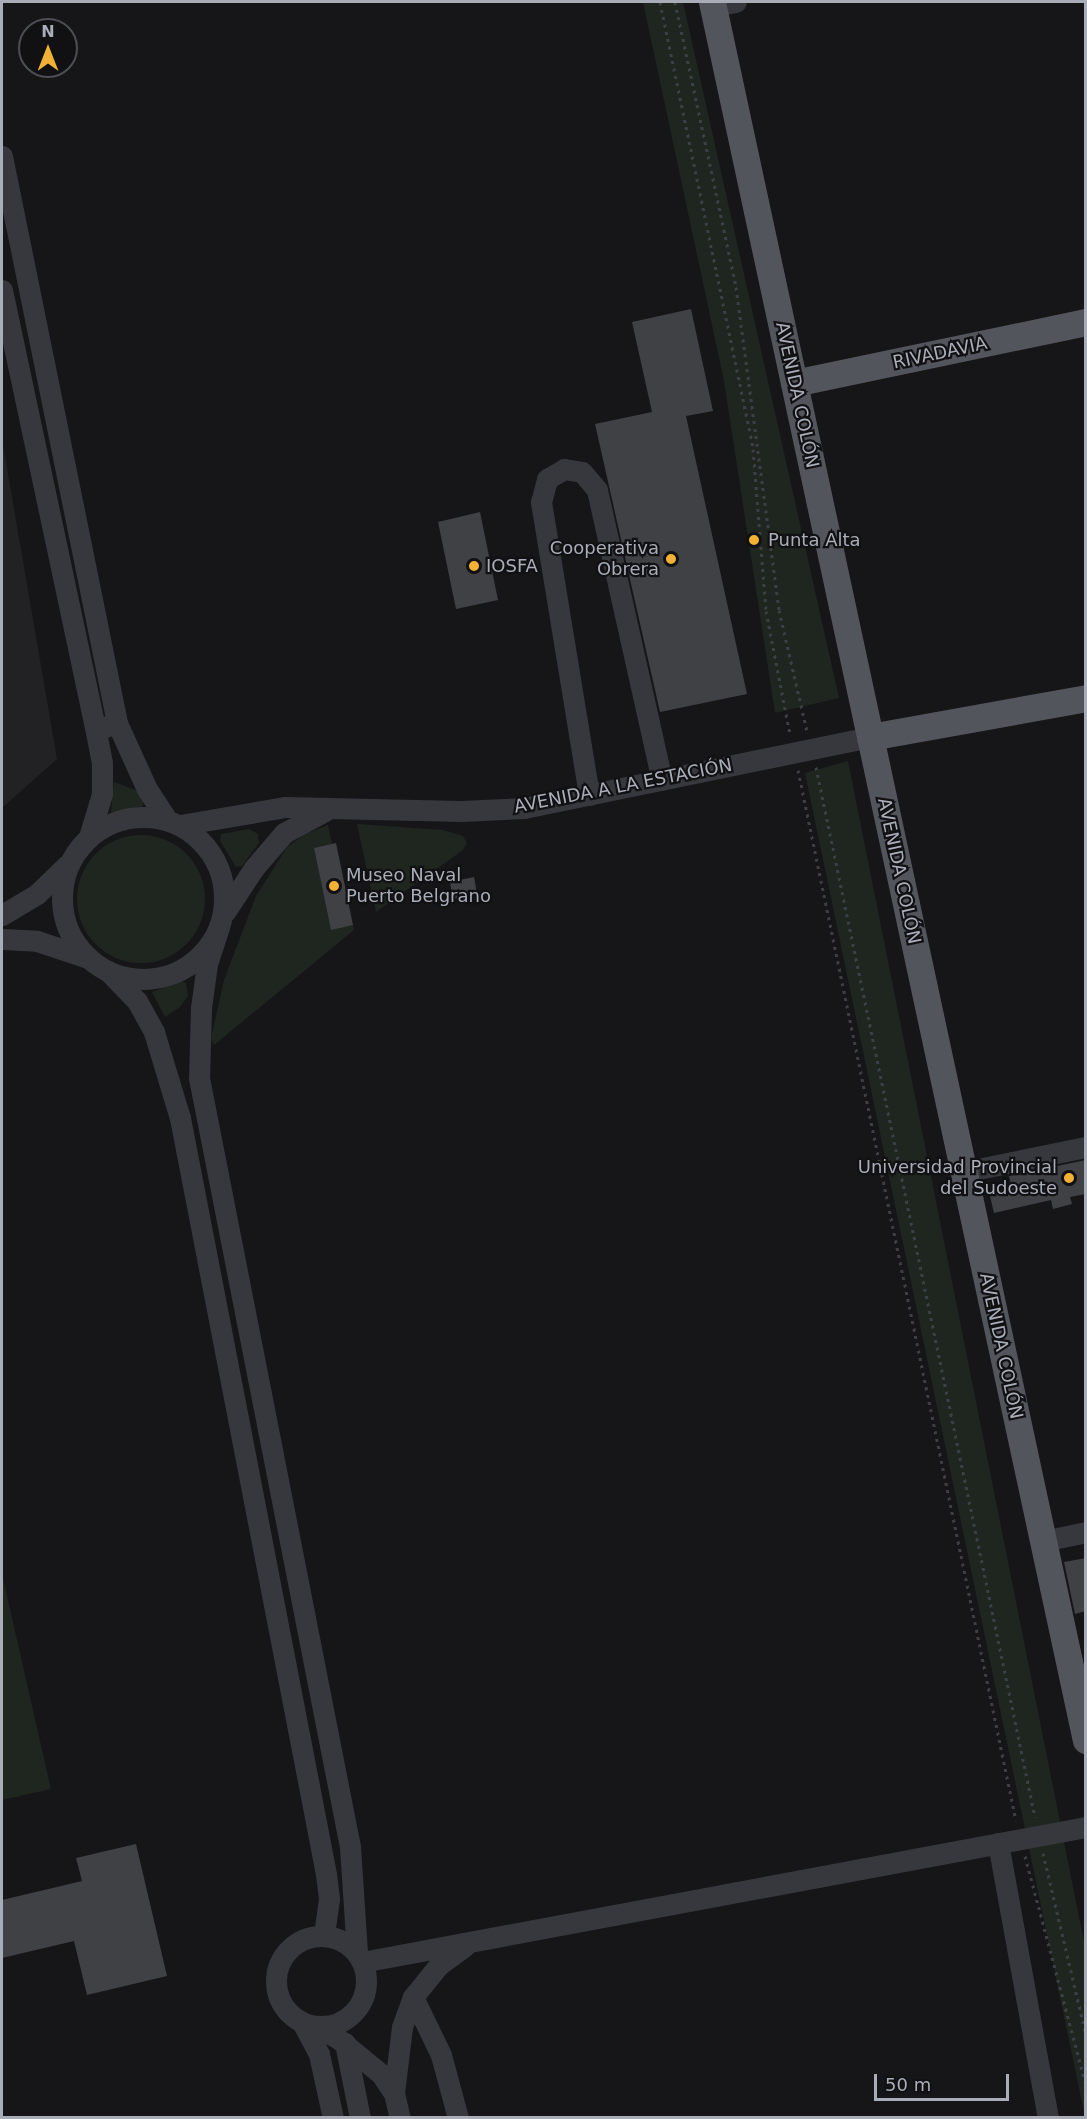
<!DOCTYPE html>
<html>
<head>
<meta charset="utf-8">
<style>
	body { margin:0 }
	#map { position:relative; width:1087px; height:2119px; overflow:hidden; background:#161618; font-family:"DejaVu Sans",sans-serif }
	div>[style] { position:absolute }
	.built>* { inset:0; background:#222225 }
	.green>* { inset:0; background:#1e261f }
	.round { border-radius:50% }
	.building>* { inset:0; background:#404145 }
	.path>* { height:3px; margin-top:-1.5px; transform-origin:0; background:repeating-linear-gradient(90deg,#3d3f44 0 3px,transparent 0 7.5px) }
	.minor>* { height:21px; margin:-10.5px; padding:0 10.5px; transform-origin:10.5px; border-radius:10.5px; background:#37383d }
	.minor>.ring { margin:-10.5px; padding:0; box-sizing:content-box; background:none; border:21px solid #37383d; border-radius:50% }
	.major>* { height:27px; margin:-13.5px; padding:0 13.5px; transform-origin:13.5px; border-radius:13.5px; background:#53555c }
	.dots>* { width:16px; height:16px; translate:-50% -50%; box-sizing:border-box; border:3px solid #111113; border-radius:50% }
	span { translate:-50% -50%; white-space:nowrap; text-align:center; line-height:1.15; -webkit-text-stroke:4.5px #111113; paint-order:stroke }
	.street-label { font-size:18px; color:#a8adb8 }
	.poi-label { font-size:18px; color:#a8adb8 }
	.left { translate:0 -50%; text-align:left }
	.right { translate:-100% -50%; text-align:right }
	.frame { position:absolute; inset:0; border:3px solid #a8adb8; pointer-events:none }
	.north { position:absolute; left:18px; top:18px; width:60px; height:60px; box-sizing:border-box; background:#111113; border:2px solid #4d4f55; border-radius:50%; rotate:0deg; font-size:16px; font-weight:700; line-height:24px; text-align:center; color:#a8adb8 }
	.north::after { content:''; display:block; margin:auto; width:21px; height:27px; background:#f2b134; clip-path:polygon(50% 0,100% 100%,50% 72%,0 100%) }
	.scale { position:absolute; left:874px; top:2074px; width:135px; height:27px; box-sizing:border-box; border:3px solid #a8adb8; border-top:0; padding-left:8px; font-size:18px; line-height:21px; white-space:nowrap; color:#a8adb8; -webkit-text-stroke:4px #111113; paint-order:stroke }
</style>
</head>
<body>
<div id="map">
	<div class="built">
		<div style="clip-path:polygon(2px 439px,57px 759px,2px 808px,2px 438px)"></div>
	</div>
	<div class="green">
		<div style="clip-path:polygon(643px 2px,683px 2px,839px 698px,775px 713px,724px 381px)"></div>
		<div style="clip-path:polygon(848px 761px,1085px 1947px,1085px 2117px,805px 773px)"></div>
		<div style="clip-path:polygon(114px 782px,136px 790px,144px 801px,142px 807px,111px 813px)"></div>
		<div style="clip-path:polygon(357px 824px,443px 830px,463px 836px,467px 843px,463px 850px,376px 912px)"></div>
		<div style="clip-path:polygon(328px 825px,332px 844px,314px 848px,331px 929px,353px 925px,354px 930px,214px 1045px,211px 1038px,224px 980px,256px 896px,287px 847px,305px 834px)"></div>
		<div style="clip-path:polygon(249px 829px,258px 834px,259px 843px,242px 866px,236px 867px,220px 841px,221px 834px)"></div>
		<div class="round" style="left:77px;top:835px;width:128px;height:128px"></div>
		<div style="clip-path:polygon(181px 981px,186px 983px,188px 996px,180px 1007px,165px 1017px,152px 992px)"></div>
		<div style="clip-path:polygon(2px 1574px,51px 1789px,2px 1800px)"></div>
	</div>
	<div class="building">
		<div style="clip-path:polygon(691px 309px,713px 411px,686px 416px,747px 694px,660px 712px,595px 424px,652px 412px,632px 322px)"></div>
		<div style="clip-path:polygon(480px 512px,498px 600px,456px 609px,438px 522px)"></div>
		<div style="clip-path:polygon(336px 843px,353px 925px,331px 930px,314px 848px)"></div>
		<div style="clip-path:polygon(474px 877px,477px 894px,453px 900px,450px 882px)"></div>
		<div style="clip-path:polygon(1086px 1160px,1086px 1194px,1070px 1197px,1072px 1204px,1053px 1209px,1051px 1200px,994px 1213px,989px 1192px,1012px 1188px,1009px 1176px)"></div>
		<div style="clip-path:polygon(1086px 1558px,1086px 1611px,1075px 1614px,1064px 1562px)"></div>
		<div style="clip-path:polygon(136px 1844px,167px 1976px,87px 1995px,74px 1941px,2px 1958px,2px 1900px,82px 1881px,76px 1858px)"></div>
	</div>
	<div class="path">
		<div style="left:660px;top:2px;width:457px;rotate:78.2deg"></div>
		<div style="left:753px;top:449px;width:163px;rotate:85.4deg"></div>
		<div style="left:766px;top:611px;width:125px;rotate:79deg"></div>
		<div style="left:675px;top:2px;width:291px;rotate:77.9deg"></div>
		<div style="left:736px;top:287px;width:326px;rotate:82.4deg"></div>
		<div style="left:779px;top:610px;width:124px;rotate:77deg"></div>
		<div style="left:816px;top:767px;width:1073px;rotate:78.22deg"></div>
		<div style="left:798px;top:770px;width:1073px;rotate:78.28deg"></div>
		<div style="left:1043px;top:1853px;width:187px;rotate:76.7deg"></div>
		<div style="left:1025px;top:1856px;width:238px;rotate:75.1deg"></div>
	</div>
	<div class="minor">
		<div style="left:713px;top:6px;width:23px;rotate:-10deg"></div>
		<div style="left:2px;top:156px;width:579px;rotate:78.53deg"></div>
		<div style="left:117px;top:723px;width:72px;rotate:65.6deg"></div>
		<div style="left:147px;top:789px;width:37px;rotate:57deg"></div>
		<div style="left:2px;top:290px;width:451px;rotate:78deg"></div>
		<div style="left:589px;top:795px;width:297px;rotate:-99.3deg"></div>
		<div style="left:541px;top:502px;width:24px;rotate:-75deg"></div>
		<div style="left:547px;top:479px;width:20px;rotate:-30deg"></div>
		<div style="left:564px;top:469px;width:18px;rotate:9deg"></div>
		<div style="left:582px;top:472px;width:23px;rotate:50deg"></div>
		<div style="left:597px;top:490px;width:297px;rotate:77.4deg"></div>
		<div class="ring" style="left:62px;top:817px;width:141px;height:141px"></div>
		<div style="left:180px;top:825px;width:107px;rotate:-9.7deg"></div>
		<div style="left:285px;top:807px;width:176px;rotate:1.3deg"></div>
		<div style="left:461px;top:811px;width:63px;rotate:-2.7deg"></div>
		<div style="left:524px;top:808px;width:353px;rotate:-11.6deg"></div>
		<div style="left:89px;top:837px;width:45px;rotate:-73.2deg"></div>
		<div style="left:102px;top:794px;width:31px;rotate:-90deg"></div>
		<div style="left:102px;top:763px;width:33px;rotate:-101deg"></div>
		<div style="left:96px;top:731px;width:13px;rotate:-23deg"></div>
		<div style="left:225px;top:912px;width:53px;rotate:-56.6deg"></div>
		<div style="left:254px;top:868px;width:46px;rotate:-49.4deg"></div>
		<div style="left:284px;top:833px;width:47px;rotate:-28.2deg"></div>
		<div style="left:2px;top:915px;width:41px;rotate:-31deg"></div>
		<div style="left:37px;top:894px;width:42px;rotate:-44deg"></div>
		<div style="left:219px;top:927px;width:39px;rotate:108deg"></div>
		<div style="left:207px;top:964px;width:44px;rotate:97.8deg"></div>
		<div style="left:201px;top:1008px;width:70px;rotate:91.6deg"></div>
		<div style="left:199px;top:1078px;width:784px;rotate:78.89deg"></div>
		<div style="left:350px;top:1847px;width:105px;rotate:86.2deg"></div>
		<div style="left:2px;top:939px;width:35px;rotate:3deg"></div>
		<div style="left:37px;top:941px;width:54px;rotate:18.4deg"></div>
		<div style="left:108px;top:971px;width:42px;rotate:46deg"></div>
		<div style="left:137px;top:1001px;width:35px;rotate:61deg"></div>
		<div style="left:154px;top:1032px;width:90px;rotate:73.2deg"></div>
		<div style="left:180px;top:1118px;width:770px;rotate:79.07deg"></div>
		<div style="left:326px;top:1874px;width:25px;rotate:83deg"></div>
		<div style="left:329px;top:1899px;width:37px;rotate:98deg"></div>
		<div style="left:963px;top:1172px;width:126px;rotate:-11.5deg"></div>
		<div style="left:1043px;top:1541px;width:44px;rotate:-11.8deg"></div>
		<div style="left:998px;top:1843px;width:280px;rotate:79.7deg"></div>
		<div class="ring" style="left:276px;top:1936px;width:69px;height:69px"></div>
		<div style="left:362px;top:1962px;width:736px;rotate:-10.56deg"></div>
		<div style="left:413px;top:1997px;width:64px;rotate:64.2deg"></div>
		<div style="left:441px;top:2055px;width:65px;rotate:74.9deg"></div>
		<div style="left:302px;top:2022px;width:36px;rotate:62deg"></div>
		<div style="left:319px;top:2054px;width:66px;rotate:77.7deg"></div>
		<div style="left:314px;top:2026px;width:25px;rotate:27deg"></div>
		<div style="left:336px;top:2037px;width:58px;rotate:39.4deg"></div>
		<div style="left:381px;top:2074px;width:23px;rotate:56deg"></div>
		<div style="left:394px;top:2093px;width:26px;rotate:77deg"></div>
		<div style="left:345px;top:2043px;width:76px;rotate:78.7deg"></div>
		<div style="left:394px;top:2093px;width:66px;rotate:-83.1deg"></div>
		<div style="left:402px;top:2027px;width:32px;rotate:-70deg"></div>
		<div style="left:413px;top:1997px;width:41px;rotate:-50.9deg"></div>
		<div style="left:439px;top:1965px;width:31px;rotate:-36deg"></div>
	</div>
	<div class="major">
		<div style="left:712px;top:2px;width:1778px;rotate:77.86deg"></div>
		<div style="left:794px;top:383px;width:298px;rotate:-11.8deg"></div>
		<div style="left:870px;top:737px;width:219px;rotate:-10.2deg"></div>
	</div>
	<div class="dots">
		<div style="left:754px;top:540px;background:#f2b134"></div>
		<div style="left:671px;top:559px;background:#f2b134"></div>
		<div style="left:474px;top:566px;background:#f2b134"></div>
		<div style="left:334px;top:886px;background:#f2b134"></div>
		<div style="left:1069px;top:1178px;background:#f2b134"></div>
	</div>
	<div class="street-label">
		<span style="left:940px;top:353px;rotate:-12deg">RIVADAVIA</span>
		<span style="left:797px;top:395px;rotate:78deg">AVENIDA COLÓN</span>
		<span style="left:623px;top:786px;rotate:-11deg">AVENIDA A LA ESTACIÓN</span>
		<span style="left:899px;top:871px;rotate:78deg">AVENIDA COLÓN</span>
		<span style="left:1001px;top:1346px;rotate:78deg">AVENIDA COLÓN</span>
	</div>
	<div class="poi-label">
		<span class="left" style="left:768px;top:540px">Punta Alta</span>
		<span class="right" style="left:659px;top:559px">Cooperativa<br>Obrera</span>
		<span class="left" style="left:486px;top:566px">IOSFA</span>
		<span class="left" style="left:346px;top:886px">Museo Naval<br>Puerto Belgrano</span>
		<span class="right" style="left:1057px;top:1178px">Universidad Provincial<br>del Sudoeste</span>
	</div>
	<div class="frame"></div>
	<div class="north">N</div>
	<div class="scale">50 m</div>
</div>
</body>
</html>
